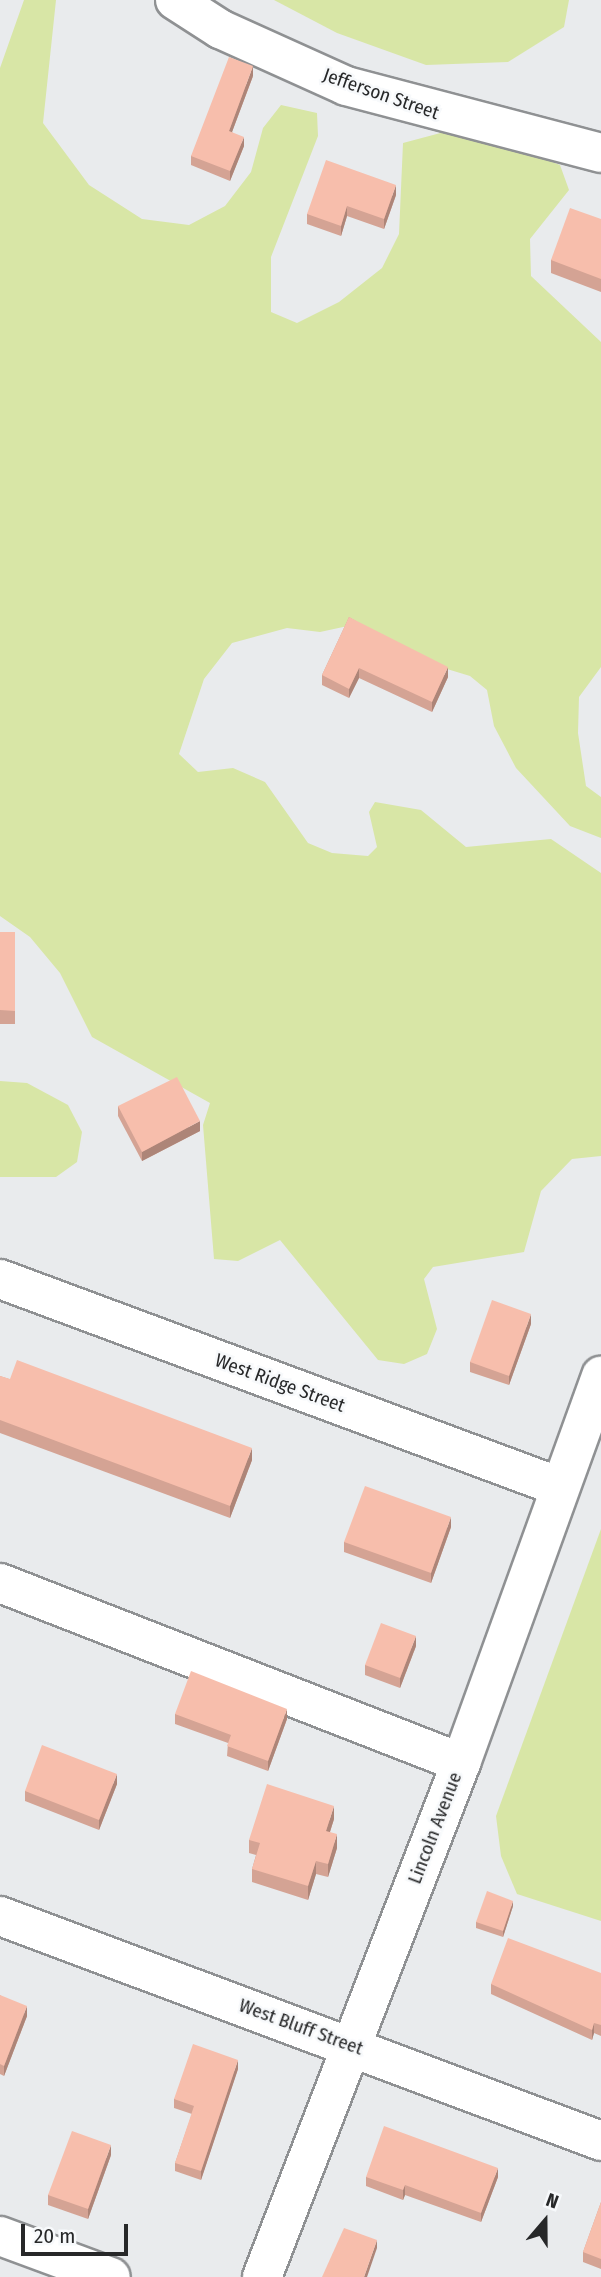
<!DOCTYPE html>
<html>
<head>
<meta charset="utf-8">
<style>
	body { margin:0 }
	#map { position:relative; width:601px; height:2277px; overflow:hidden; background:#e9ebed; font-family:"Fira Sans Condensed",sans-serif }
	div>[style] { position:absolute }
	.green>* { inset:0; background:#d8e6a6 }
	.roads { filter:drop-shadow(2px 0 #8f9193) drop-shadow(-2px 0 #8f9193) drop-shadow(0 2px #8f9193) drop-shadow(0 -2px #8f9193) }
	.minor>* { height:38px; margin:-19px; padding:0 19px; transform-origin:19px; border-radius:19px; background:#fff }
	.wall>* { inset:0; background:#d4a394 }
	.shaded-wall>* { inset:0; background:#ad8578 }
	.building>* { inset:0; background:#f7beac }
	span { translate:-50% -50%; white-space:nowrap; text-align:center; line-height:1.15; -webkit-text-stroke:5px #f7f9fb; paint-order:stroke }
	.street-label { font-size:19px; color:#272829 }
	.north { position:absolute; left:510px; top:2186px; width:70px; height:70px; -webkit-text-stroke:5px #f7f9fb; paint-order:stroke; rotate:20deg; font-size:19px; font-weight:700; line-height:28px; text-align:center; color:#272829 }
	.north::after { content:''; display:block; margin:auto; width:24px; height:32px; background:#272829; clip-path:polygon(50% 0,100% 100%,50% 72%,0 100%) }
	.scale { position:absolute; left:21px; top:2224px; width:107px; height:32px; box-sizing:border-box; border:4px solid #272829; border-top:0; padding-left:9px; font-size:21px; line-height:24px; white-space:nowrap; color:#272829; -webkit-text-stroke:5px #f7f9fb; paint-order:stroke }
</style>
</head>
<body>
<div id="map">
	<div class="green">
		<div style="clip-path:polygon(24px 0,56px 0,43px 123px,89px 185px,142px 219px,189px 225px,225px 206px,251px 172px,263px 128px,281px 105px,317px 113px,318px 136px,271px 257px,271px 312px,297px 323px,339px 302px,382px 268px,399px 234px,403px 143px,448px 131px,511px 146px,560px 165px,569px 190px,530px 239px,531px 276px,601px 342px,601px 667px,579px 697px,578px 733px,586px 786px,601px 797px,601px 838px,570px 826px,516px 768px,494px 726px,487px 690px,470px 676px,424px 662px,357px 624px,320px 632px,287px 628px,232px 643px,204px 679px,179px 754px,198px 772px,233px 768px,265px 782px,308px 843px,332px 853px,368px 856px,377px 847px,369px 812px,375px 802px,421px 810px,466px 847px,551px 839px,601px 873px,601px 1156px,572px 1159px,541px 1191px,524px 1252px,433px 1267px,424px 1279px,437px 1329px,427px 1354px,404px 1364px,378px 1360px,280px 1240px,238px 1261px,214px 1259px,203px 1125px,210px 1103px,92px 1037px,60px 973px,30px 937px,0 916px,0 68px)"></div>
		<div style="clip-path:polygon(274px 0,569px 0,564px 27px,508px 62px,426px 65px,337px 33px)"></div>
		<div style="clip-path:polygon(0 1081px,27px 1083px,68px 1105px,82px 1132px,77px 1162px,56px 1177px,0 1177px)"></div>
		<div style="clip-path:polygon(601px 1529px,601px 1921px,517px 1894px,501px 1856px,496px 1816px)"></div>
	</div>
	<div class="roads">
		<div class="minor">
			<div style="left:175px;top:0;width:54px;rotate:32.8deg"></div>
			<div style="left:220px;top:29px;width:138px;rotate:24.3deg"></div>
			<div style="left:346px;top:86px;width:264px;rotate:14.7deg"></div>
			<div style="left:0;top:1279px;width:597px;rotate:20.38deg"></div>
			<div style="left:0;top:1583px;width:495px;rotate:21.3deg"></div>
			<div style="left:0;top:1916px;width:642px;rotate:20.52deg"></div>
			<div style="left:0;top:2236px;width:118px;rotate:20.3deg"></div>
			<div style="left:262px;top:2277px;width:551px;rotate:-68.84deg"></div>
			<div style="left:461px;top:1763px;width:412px;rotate:-70.1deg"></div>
		</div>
	</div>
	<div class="wall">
		<div style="clip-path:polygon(253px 76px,232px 132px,244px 146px,230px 181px,191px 165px,191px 156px)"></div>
		<div style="clip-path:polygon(396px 195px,384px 229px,347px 216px,341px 236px,307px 224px,307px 214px)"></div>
		<div style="clip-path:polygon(601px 219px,601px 292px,551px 273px,551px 260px)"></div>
		<div style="clip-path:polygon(349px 617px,448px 677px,432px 712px,359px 678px,349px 698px,322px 685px,322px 675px)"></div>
		<div style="clip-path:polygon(0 932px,15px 932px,15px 1024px,0 1024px)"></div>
		<div style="clip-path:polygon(118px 1106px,200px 1131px,142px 1161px,118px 1116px)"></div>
		<div style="clip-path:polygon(531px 1324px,509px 1385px,470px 1372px,470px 1362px)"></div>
		<div style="clip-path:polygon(0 1376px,252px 1460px,230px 1518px,0 1433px)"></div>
		<div style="clip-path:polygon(451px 1527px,431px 1583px,344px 1552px,344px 1542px)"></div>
		<div style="clip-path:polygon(416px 1646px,400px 1688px,365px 1675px,365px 1665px)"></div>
		<div style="clip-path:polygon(175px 1714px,287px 1719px,268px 1771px,227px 1756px,228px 1743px,175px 1724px)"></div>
		<div style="clip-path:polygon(117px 1784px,99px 1830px,25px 1801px,25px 1791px)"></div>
		<div style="clip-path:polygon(334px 1819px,330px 1832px,337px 1848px,328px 1877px,316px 1874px,308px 1900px,252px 1882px,252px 1869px,256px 1855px,249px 1853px,249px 1840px)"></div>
		<div style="clip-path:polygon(513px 1906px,503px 1937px,476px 1928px,476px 1922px)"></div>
		<div style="clip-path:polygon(601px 1973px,601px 2036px,594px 2033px,592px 2040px,491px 1994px,491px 1984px)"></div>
		<div style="clip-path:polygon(0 1995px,27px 2016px,4px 2076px,0 2074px)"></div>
		<div style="clip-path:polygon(238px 2069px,201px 2180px,175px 2171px,175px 2163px,192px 2114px,174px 2108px,174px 2099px)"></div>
		<div style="clip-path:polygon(111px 2155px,88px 2219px,48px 2205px,48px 2195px)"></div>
		<div style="clip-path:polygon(366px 2177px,498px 2177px,481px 2222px,405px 2195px,403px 2200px,366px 2186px)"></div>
		<div style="clip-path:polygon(601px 2202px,601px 2269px,583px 2262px,583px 2252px)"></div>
	</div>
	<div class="shaded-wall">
		<div style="clip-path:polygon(253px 66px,253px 76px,229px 140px,229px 131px)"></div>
		<div style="clip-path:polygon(244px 137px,244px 146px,230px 181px,230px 171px)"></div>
		<div style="clip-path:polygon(396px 185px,396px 195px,384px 229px,384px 219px)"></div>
		<div style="clip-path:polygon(347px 206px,347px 216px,341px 236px,341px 226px)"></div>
		<div style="clip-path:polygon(448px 667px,448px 677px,432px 712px,432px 702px)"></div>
		<div style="clip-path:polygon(359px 668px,359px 678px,349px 698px,349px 689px)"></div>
		<div style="clip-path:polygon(200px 1121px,200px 1131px,142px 1161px,142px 1152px)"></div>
		<div style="clip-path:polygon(531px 1314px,531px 1324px,509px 1385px,509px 1376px)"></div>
		<div style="clip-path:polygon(252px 1448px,252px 1460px,230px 1518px,230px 1506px)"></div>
		<div style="clip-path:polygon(451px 1517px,451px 1527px,431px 1583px,431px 1573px)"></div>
		<div style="clip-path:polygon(416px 1636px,416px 1646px,400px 1688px,400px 1678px)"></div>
		<div style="clip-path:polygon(287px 1709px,287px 1719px,268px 1771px,268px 1761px)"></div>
		<div style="clip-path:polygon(117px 1774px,117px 1784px,99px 1830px,99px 1820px)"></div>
		<div style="clip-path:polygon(334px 1806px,334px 1819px,326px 1844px,326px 1831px)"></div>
		<div style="clip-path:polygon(337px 1834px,337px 1848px,328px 1877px,328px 1864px)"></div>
		<div style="clip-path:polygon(316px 1861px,316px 1874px,308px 1900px,308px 1886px)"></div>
		<div style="clip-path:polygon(513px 1901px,513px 1906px,503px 1937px,503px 1931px)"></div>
		<div style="clip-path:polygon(27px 2006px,27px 2016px,4px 2076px,4px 2066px)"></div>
		<div style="clip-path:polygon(594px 2023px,594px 2033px,592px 2040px,592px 2030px)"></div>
		<div style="clip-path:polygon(238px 2060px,238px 2069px,201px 2180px,201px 2171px)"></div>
		<div style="clip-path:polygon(111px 2145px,111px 2155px,88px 2219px,88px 2209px)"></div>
		<div style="clip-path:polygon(498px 2168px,498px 2177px,481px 2222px,481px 2213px)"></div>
		<div style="clip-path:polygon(405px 2185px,405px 2195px,403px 2200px,403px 2190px)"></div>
		<div style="clip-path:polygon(377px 2240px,377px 2248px,367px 2277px,364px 2277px)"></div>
	</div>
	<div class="building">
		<div style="clip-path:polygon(229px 57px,253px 66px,229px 131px,244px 137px,230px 171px,191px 156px)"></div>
		<div style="clip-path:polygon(326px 160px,396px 185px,384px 219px,347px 206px,341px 226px,307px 214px)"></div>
		<div style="clip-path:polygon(570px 208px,601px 219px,601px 279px,551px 260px)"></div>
		<div style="clip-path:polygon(349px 617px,448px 667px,432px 702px,359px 668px,349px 689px,322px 675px)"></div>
		<div style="clip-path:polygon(0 932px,15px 932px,15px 1011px,0 1010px)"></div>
		<div style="clip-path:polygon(177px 1077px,200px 1121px,142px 1152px,118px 1106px)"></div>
		<div style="clip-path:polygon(492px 1300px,531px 1314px,509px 1376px,470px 1362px)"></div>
		<div style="clip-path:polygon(17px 1360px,252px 1448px,230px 1506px,0 1420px,0 1376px,10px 1379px)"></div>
		<div style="clip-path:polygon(365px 1486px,451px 1517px,431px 1573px,344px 1542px)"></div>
		<div style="clip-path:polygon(381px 1623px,416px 1636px,400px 1678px,365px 1665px)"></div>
		<div style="clip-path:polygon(191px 1671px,287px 1709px,268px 1761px,227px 1746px,231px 1735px,175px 1714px)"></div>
		<div style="clip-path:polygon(42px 1745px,117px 1774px,99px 1820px,25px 1791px)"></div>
		<div style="clip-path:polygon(267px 1784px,334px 1806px,326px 1831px,337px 1834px,328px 1864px,316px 1861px,308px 1886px,252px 1869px,260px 1843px,249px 1840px)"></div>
		<div style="clip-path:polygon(487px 1891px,513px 1901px,503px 1931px,476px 1922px)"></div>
		<div style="clip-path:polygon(508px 1938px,601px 1973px,601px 2025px,594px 2023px,592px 2030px,491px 1984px)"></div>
		<div style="clip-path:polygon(0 1995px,27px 2006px,4px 2066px,0 2064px)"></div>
		<div style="clip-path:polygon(193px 2044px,238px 2060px,201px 2171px,175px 2163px,194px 2106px,174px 2099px)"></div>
		<div style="clip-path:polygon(384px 2126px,498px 2168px,481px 2213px,405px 2185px,403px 2190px,366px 2177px)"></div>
		<div style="clip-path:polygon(72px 2131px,111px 2145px,88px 2209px,48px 2195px)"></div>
		<div style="clip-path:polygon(601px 2202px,601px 2259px,583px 2252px)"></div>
		<div style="clip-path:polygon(344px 2228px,377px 2240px,364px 2277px,322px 2277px)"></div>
	</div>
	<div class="street-label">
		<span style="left:381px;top:94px;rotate:19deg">Jefferson Street</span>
		<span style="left:280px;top:1383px;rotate:20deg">West Ridge Street</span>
		<span style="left:435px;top:1828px;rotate:-69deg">Lincoln Avenue</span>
		<span style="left:301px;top:2027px;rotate:20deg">West Bluff Street</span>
	</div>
	<div class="north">N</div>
	<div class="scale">20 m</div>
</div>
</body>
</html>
